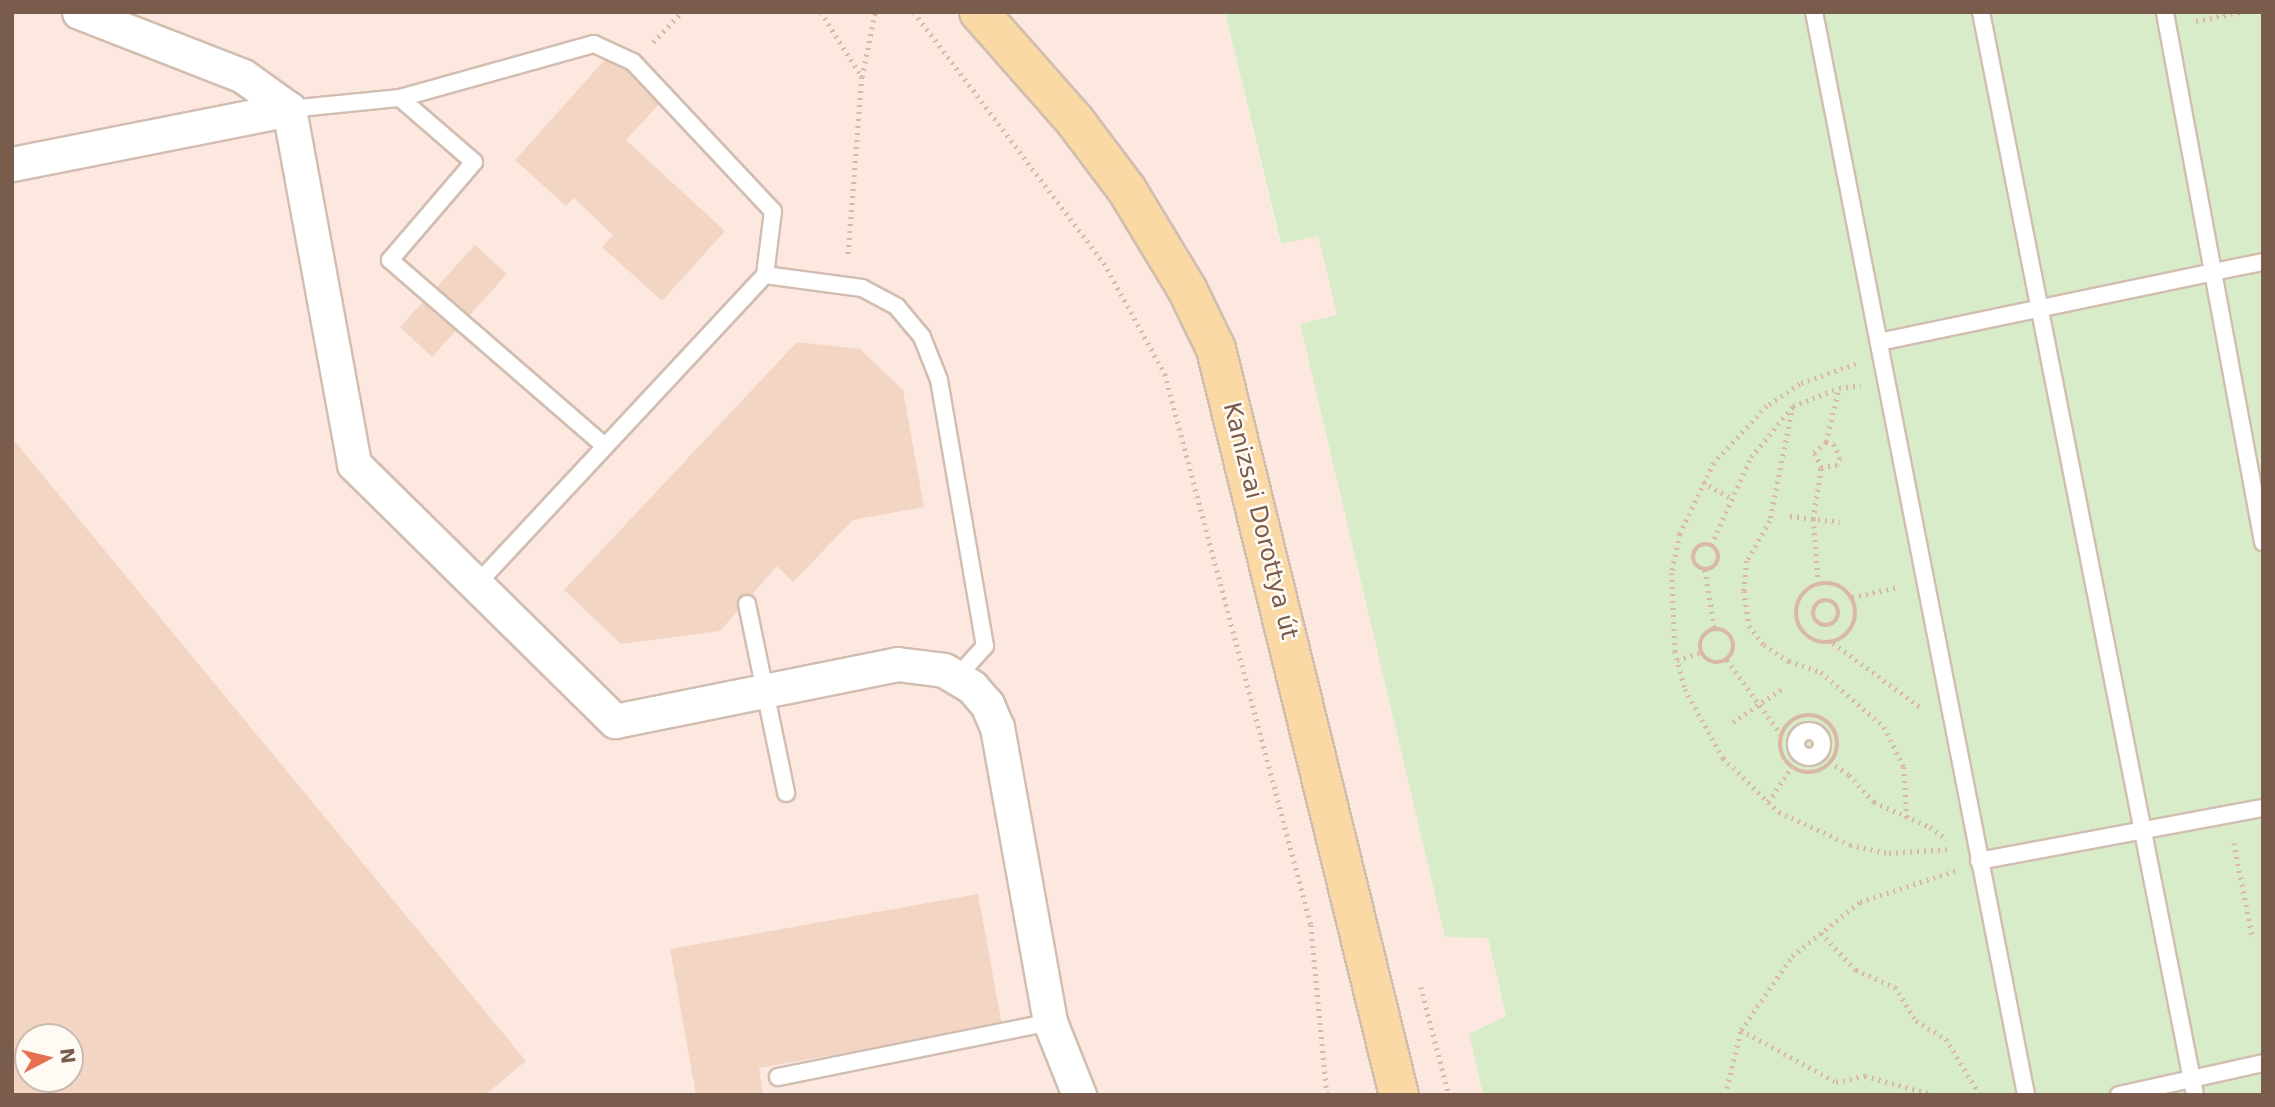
<!DOCTYPE html>
<html>
<head>
<meta charset="utf-8">
<style>
	body { margin:0 }
	#map { position:relative; width:2275px; height:1107px; overflow:hidden; background:#fdf6ec; font-family:"DejaVu Sans",sans-serif }
	div>[style] { position:absolute }
	.commercial>* { inset:0; background:#fde8e0 }
	.green>* { inset:0; background:#d8ecc9 }
	.building>* { inset:0; background:#f3d5c3 }
	.path>* { height:4.5px; margin-top:-2.25px; transform-origin:0; background:repeating-linear-gradient(90deg,#d9b8a5 0 2px,transparent 0 7px) }
	.path>.ring { margin:-2.25px; padding:0; box-sizing:content-box; background:none; border:4.5px solid #d9b8a5; border-radius:50% }
	.roads { filter:drop-shadow(2px 0 #d1beb0) drop-shadow(-2px 0 #d1beb0) drop-shadow(0 2px #d1beb0) drop-shadow(0 -2px #d1beb0) }
	.service>* { height:16px; margin:-8px; padding:0 8px; transform-origin:8px; border-radius:8px; background:#fff }
	.service>.ring { margin:-8px; padding:0; box-sizing:content-box; background:none; border:16px solid #fff; border-radius:50% }
	.minor>* { height:33px; margin:-16.5px; padding:0 16.5px; transform-origin:16.5px; border-radius:16.5px; background:#fff }
	.primary>* { height:38px; margin:-19px; padding:0 19px; transform-origin:19px; border-radius:19px; background:#fbd9a5 }
	span { translate:-50% -50%; white-space:nowrap; text-align:center; line-height:1.15; -webkit-text-stroke:5px #fffaf3; paint-order:stroke }
	.street-label { font-size:24px; color:#7a5c4d }
	.frame { position:absolute; inset:0; border:14px solid #7a5c4d; pointer-events:none }
	.north { position:absolute; left:14px; top:1023px; width:70px; height:70px; box-sizing:border-box; background:#fffaf3; border:2px solid #cabbb1; border-radius:50%; rotate:83deg; font-size:19px; font-weight:700; line-height:28px; text-align:center; color:#7a5c4d }
	.north::after { content:''; display:block; margin:auto; width:24px; height:32px; background:#e76f51; clip-path:polygon(50% 0,100% 100%,50% 72%,0 100%) }
</style>
</head>
<body>
<div id="map">
	<div class="commercial">
		<div style="clip-path:polygon(evenodd,12px 12px,1225px 12px,1280px 243px,1318px 236px,1337px 315px,1300px 324px,1445px 936px,1488px 938px,1506px 1017px,1469px 1034px,1483px 1095px,12px 1095px,12px 12px,28px 1037px,70px 1037px,70px 1079px,28px 1079px,28px 1037px)"></div>
	</div>
	<div class="green">
		<div style="clip-path:polygon(1225px 12px,2263px 12px,2263px 1095px,1483px 1095px,1469px 1034px,1506px 1016px,1488px 938px,1445px 937px,1300px 324px,1337px 315px,1318px 236px,1281px 244px)"></div>
	</div>
	<div class="building">
		<div style="clip-path:polygon(609px 55px,661px 102px,626px 140px,725px 231px,662px 301px,602px 247px,613px 235px,574px 198px,566px 206px,515px 160px)"></div>
		<div style="clip-path:polygon(475px 245px,507px 274px,432px 357px,400px 327px)"></div>
		<div style="clip-path:polygon(797px 342px,860px 349px,903px 390px,924px 507px,853px 520px,793px 582px,777px 566px,720px 631px,621px 644px,564px 590px)"></div>
		<div style="clip-path:polygon(evenodd,12px 438px,526px 1061px,485px 1095px,12px 1095px,12px 438px,28px 1037px,70px 1037px,70px 1079px,28px 1079px,28px 1037px)"></div>
		<div style="clip-path:polygon(978px 894px,1002px 1025px,759px 1068px,763px 1095px,696px 1095px,670px 949px)"></div>
	</div>
	<div class="path">
		<div style="left:821px;top:12px;width:77px;rotate:57.8deg"></div>
		<div style="left:862px;top:77px;width:182px;rotate:94.4deg"></div>
		<div style="left:914px;top:12px;width:315px;rotate:52.9deg"></div>
		<div style="left:1104px;top:263px;width:127px;rotate:61.2deg"></div>
		<div style="left:1165px;top:374px;width:570px;rotate:75.16deg"></div>
		<div style="left:1311px;top:925px;width:171px;rotate:84.6deg"></div>
		<div style="left:2196px;top:21px;width:45px;rotate:-11.6deg"></div>
		<div style="left:653px;top:42px;width:42px;rotate:-46deg"></div>
		<div style="left:862px;top:77px;width:66px;rotate:-78.7deg"></div>
		<div style="left:1856px;top:364px;width:59px;rotate:160.3deg"></div>
		<div style="left:1800px;top:384px;width:40px;rotate:146deg"></div>
		<div style="left:1767px;top:406px;width:78px;rotate:132.9deg"></div>
		<div style="left:1714px;top:463px;width:79px;rotate:115.6deg"></div>
		<div style="left:1680px;top:534px;width:40px;rotate:102deg"></div>
		<div style="left:1672px;top:573px;width:78px;rotate:87.8deg"></div>
		<div style="left:1675px;top:651px;width:39px;rotate:75deg"></div>
		<div style="left:1685px;top:689px;width:79px;rotate:61.2deg"></div>
		<div style="left:1723px;top:758px;width:78px;rotate:44deg"></div>
		<div style="left:1779px;top:812px;width:78px;rotate:24.9deg"></div>
		<div style="left:1850px;top:845px;width:40px;rotate:12deg"></div>
		<div style="left:1889px;top:853px;width:62px;rotate:-3.7deg"></div>
		<div style="left:1793px;top:406px;width:117px;rotate:101.3deg"></div>
		<div style="left:1770px;top:521px;width:46px;rotate:119.9deg"></div>
		<div style="left:1747px;top:561px;width:30px;rotate:96deg"></div>
		<div style="left:1744px;top:591px;width:35px;rotate:82deg"></div>
		<div style="left:1749px;top:626px;width:24px;rotate:52deg"></div>
		<div style="left:1764px;top:645px;width:30px;rotate:33deg"></div>
		<div style="left:1789px;top:661px;width:34px;rotate:19deg"></div>
		<div style="left:1821px;top:672px;width:84px;rotate:41.1deg"></div>
		<div style="left:1884px;top:727px;width:45px;rotate:63.4deg"></div>
		<div style="left:1904px;top:767px;width:52px;rotate:86.7deg"></div>
		<div style="left:1826px;top:442px;width:56px;rotate:-76.5deg"></div>
		<div style="left:1703px;top:482px;width:34px;rotate:30deg"></div>
		<div style="left:1790px;top:516px;width:50px;rotate:6.8deg"></div>
		<div class="ring" style="left:1693px;top:544px;width:21.5px;height:21.5px"></div>
		<div style="left:1711px;top:545px;width:97px;rotate:-65.6deg"></div>
		<div style="left:1751px;top:457px;width:66px;rotate:-50.5deg"></div>
		<div style="left:1793px;top:406px;width:49px;rotate:-21.4deg"></div>
		<div style="left:1839px;top:388px;width:22px;rotate:-8deg"></div>
		<div style="left:1705px;top:570px;width:61px;rotate:80.5deg"></div>
		<div class="ring" style="left:1796px;top:583px;width:55.5px;height:55.5px"></div>
		<div style="left:1818px;top:584px;width:65px;rotate:-94.4deg"></div>
		<div style="left:1813px;top:519px;width:52px;rotate:-81.1deg"></div>
		<div style="left:1821px;top:468px;width:17px;rotate:-115deg"></div>
		<div style="left:1814px;top:453px;width:16px;rotate:-43deg"></div>
		<div style="left:1826px;top:442px;width:8px;rotate:14deg"></div>
		<div style="left:1834px;top:444px;width:15px;rotate:67deg"></div>
		<div style="left:1840px;top:458px;width:8px;rotate:113deg"></div>
		<div style="left:1837px;top:465px;width:16px;rotate:169deg"></div>
		<div style="left:1852px;top:597px;width:48px;rotate:-12deg"></div>
		<div class="ring" style="left:1813px;top:600px;width:21.5px;height:21.5px"></div>
		<div class="ring" style="left:1700px;top:629px;width:29.5px;height:29.5px"></div>
		<div style="left:1833px;top:643px;width:108px;rotate:36.3deg"></div>
		<div style="left:1677px;top:660px;width:25px;rotate:-18deg"></div>
		<div style="left:1727px;top:660px;width:92px;rotate:53.9deg"></div>
		<div class="ring" style="left:1780px;top:715px;width:53.5px;height:53.5px"></div>
		<div style="left:1733px;top:722px;width:60px;rotate:-34.2deg"></div>
		<div style="left:1818px;top:754px;width:37px;rotate:34deg"></div>
		<div style="left:1849px;top:775px;width:37px;rotate:47deg"></div>
		<div style="left:1874px;top:802px;width:61px;rotate:24.1deg"></div>
		<div style="left:1930px;top:827px;width:21px;rotate:37deg"></div>
		<div style="left:1768px;top:802px;width:41px;rotate:-55.9deg"></div>
		<div style="left:2234px;top:843px;width:98px;rotate:78.8deg"></div>
		<div style="left:1821px;top:933px;width:51px;rotate:46.6deg"></div>
		<div style="left:1856px;top:970px;width:43px;rotate:23.6deg"></div>
		<div style="left:1895px;top:987px;width:40px;rotate:58deg"></div>
		<div style="left:1916px;top:1021px;width:35px;rotate:31deg"></div>
		<div style="left:1946px;top:1039px;width:66px;rotate:58.7deg"></div>
		<div style="left:1421px;top:987px;width:112px;rotate:75.5deg"></div>
		<div style="left:1741px;top:1030px;width:108px;rotate:28.7deg"></div>
		<div style="left:1836px;top:1082px;width:30px;rotate:-12deg"></div>
		<div style="left:1865px;top:1076px;width:73px;rotate:15.2deg"></div>
		<div style="left:1725px;top:1095px;width:67px;rotate:-76.2deg"></div>
		<div style="left:1741px;top:1030px;width:90px;rotate:-55.4deg"></div>
		<div style="left:1792px;top:956px;width:87px;rotate:-38.5deg"></div>
		<div style="left:1860px;top:902px;width:100px;rotate:-18.1deg"></div>
	</div>
	<div class="roads">
		<div class="service">
			<div style="left:1814px;top:12px;width:1104px;rotate:78.92deg"></div>
			<div style="left:1981px;top:12px;width:1104px;rotate:78.82deg"></div>
			<div style="left:400px;top:98px;width:98px;rotate:40.9deg"></div>
			<div style="left:474px;top:162px;width:129px;rotate:130.6deg"></div>
			<div style="left:390px;top:260px;width:284px;rotate:40.9deg"></div>
			<div style="left:289px;top:109px;width:112px;rotate:-5.7deg"></div>
			<div style="left:400px;top:98px;width:201px;rotate:-15.6deg"></div>
			<div style="left:594px;top:44px;width:43px;rotate:24.8deg"></div>
			<div style="left:633px;top:62px;width:204px;rotate:46.8deg"></div>
			<div style="left:773px;top:211px;width:64px;rotate:97.1deg"></div>
			<div style="left:765px;top:275px;width:425px;rotate:133deg"></div>
			<div style="left:2263px;top:262px;width:51px;rotate:168.7deg"></div>
			<div style="left:2213px;top:272px;width:275px;rotate:79.5deg"></div>
			<div style="left:765px;top:275px;width:98px;rotate:7.6deg"></div>
			<div style="left:862px;top:288px;width:40px;rotate:28deg"></div>
			<div style="left:897px;top:307px;width:39px;rotate:50deg"></div>
			<div style="left:922px;top:337px;width:46px;rotate:68.4deg"></div>
			<div style="left:939px;top:380px;width:270px;rotate:80.2deg"></div>
			<div style="left:985px;top:646px;width:40px;rotate:132deg"></div>
			<div style="left:1879px;top:342px;width:341px;rotate:-11.8deg"></div>
			<div style="left:2213px;top:272px;width:264px;rotate:-100.5deg"></div>
			<div style="left:747px;top:604px;width:193px;rotate:78.3deg"></div>
			<div class="ring" style="left:1796px;top:731px;width:10px;height:10px"></div>
			<div style="left:1979px;top:861px;width:289px;rotate:-10.6deg"></div>
			<div style="left:778px;top:1077px;width:278px;rotate:-11.4deg"></div>
			<div style="left:2119px;top:1095px;width:148px;rotate:-12.5deg"></div>
		</div>
		<div class="minor">
			<div style="left:79px;top:12px;width:176px;rotate:21.3deg"></div>
			<div style="left:243px;top:76px;width:57px;rotate:35.7deg"></div>
			<div style="left:289px;top:109px;width:361px;rotate:79.6deg"></div>
			<div style="left:354px;top:464px;width:366px;rotate:44.6deg"></div>
			<div style="left:615px;top:721px;width:288px;rotate:-11.4deg"></div>
			<div style="left:897px;top:664px;width:47px;rotate:7.3deg"></div>
			<div style="left:944px;top:670px;width:33px;rotate:31deg"></div>
			<div style="left:972px;top:687px;width:23px;rotate:49deg"></div>
			<div style="left:987px;top:704px;width:25px;rotate:67deg"></div>
			<div style="left:997px;top:727px;width:300px;rotate:79.8deg"></div>
			<div style="left:1050px;top:1022px;width:79px;rotate:68.3deg"></div>
			<div style="left:12px;top:164px;width:282px;rotate:-11.2deg"></div>
		</div>
		<div class="primary">
			<div style="left:979px;top:12px;width:145px;rotate:48.6deg"></div>
			<div style="left:1075px;top:121px;width:86px;rotate:53deg"></div>
			<div style="left:1127px;top:190px;width:116px;rotate:58.8deg"></div>
			<div style="left:1187px;top:289px;width:67px;rotate:64.2deg"></div>
			<div style="left:1216px;top:349px;width:768px;rotate:76.22deg"></div>
		</div>
	</div>
	<div class="street-label">
		<span style="left:1260px;top:521px;rotate:76deg">Kanizsai Dorottya út</span>
	</div>
	<div class="frame"></div>
	<div class="north">N</div>
</div>
</body>
</html>
